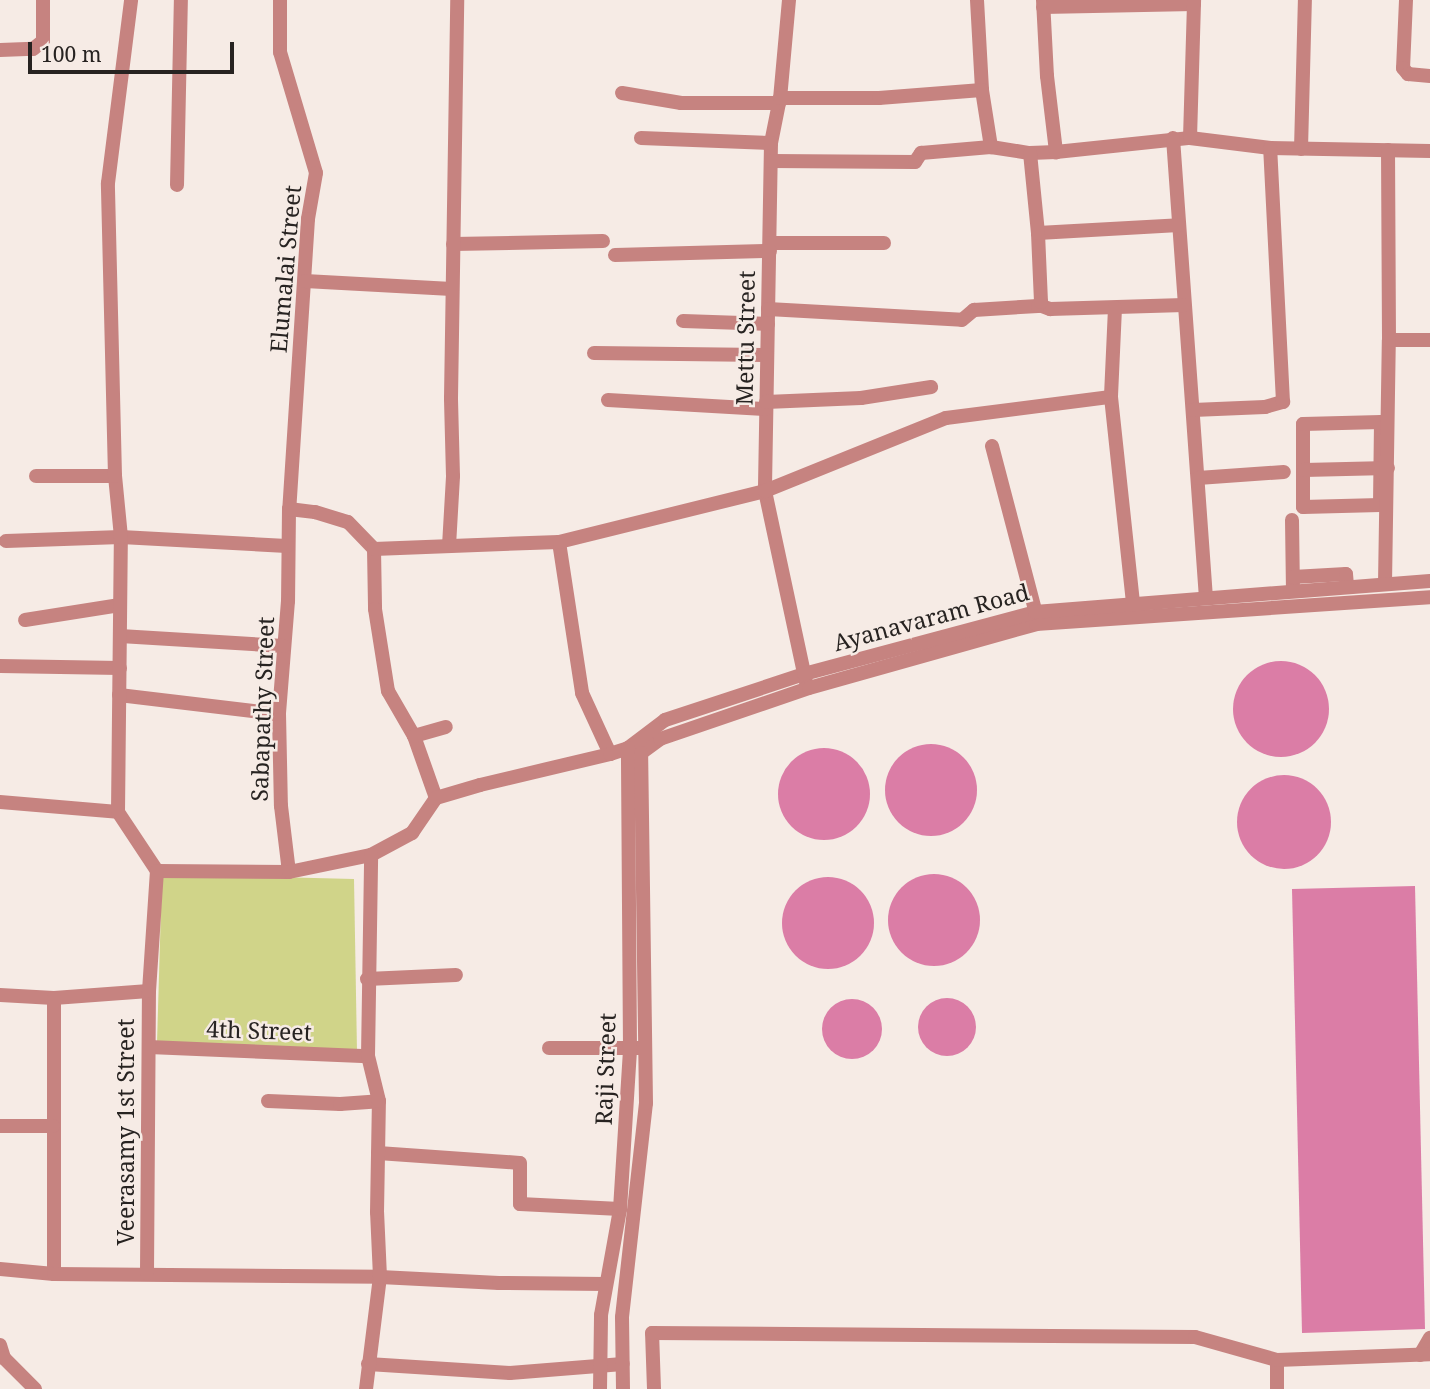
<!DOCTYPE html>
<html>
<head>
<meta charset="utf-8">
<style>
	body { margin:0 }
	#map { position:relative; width:1430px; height:1389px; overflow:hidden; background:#f6ebe5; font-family:"Noto Serif",serif }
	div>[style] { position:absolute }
	.green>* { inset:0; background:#d0d489 }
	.water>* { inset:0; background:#db7da6 }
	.round { border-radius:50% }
	.minor>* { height:14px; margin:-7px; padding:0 7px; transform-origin:7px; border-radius:7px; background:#c68380 }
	span { translate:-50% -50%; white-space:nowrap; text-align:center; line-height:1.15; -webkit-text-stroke:5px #f6ebe5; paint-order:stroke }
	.street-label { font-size:23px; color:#272321 }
	.scale { position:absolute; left:28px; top:42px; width:206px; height:32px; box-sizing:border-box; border:4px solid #272321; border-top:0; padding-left:9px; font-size:21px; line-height:24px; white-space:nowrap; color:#272321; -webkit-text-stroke:5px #f6ebe5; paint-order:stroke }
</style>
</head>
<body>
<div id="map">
	<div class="green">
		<div style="clip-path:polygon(162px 874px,354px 879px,357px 1052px,157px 1043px)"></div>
	</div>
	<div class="water">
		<div class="round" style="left:1233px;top:661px;width:96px;height:96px"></div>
		<div class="round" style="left:885px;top:744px;width:92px;height:92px"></div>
		<div class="round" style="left:778px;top:748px;width:92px;height:92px"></div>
		<div class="round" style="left:1237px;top:775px;width:94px;height:94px"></div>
		<div class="round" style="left:888px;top:874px;width:92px;height:92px"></div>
		<div class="round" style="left:782px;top:877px;width:92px;height:92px"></div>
		<div style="clip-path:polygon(1415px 886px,1425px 1329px,1302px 1333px,1292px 889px)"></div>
		<div class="round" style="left:918px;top:998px;width:58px;height:58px"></div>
		<div class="round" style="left:822px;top:999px;width:60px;height:60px"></div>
	</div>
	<div class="minor">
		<div style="left:280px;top:0;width:52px;rotate:90deg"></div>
		<div style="left:280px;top:52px;width:126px;rotate:73.4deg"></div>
		<div style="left:316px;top:173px;width:47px;rotate:99.9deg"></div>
		<div style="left:308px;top:219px;width:291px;rotate:93.7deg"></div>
		<div style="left:289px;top:509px;width:92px;rotate:90.6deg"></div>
		<div style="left:288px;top:601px;width:113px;rotate:94.6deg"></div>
		<div style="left:279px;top:714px;width:92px;rotate:88.8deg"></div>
		<div style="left:281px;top:806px;width:66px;rotate:83.1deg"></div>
		<div style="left:789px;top:0;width:98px;rotate:95.2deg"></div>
		<div style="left:780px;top:98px;width:46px;rotate:101.3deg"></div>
		<div style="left:771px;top:143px;width:348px;rotate:91deg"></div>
		<div style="left:765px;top:491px;width:195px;rotate:77.9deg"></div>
		<div style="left:977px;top:0;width:90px;rotate:86.8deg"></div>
		<div style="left:982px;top:90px;width:58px;rotate:81deg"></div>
		<div style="left:991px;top:147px;width:39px;rotate:9deg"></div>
		<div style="left:1030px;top:153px;width:26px;rotate:-2deg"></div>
		<div style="left:1056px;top:152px;width:135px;rotate:-6deg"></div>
		<div style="left:1190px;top:138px;width:81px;rotate:7.1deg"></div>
		<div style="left:1270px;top:148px;width:160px;rotate:1.1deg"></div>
		<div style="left:1043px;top:0;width:76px;rotate:87deg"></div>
		<div style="left:1047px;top:76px;width:77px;rotate:83.2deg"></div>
		<div style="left:1406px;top:0;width:68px;rotate:92.5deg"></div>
		<div style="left:1403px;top:68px;width:8px;rotate:50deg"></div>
		<div style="left:1408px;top:74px;width:22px;rotate:5deg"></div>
		<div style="left:1043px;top:7px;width:151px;rotate:-1.1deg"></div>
		<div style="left:0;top:50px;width:33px;rotate:-2deg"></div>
		<div style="left:33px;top:49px;width:13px;rotate:-39deg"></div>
		<div style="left:43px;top:41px;width:41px;rotate:-90deg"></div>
		<div style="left:622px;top:93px;width:60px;rotate:9.6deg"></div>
		<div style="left:681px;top:103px;width:98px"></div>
		<div style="left:780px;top:98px;width:99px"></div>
		<div style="left:879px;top:98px;width:103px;rotate:-4.4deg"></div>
		<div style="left:641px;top:138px;width:130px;rotate:2.2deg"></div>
		<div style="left:1173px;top:138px;width:460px;rotate:85.9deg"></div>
		<div style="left:1190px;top:138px;width:138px;rotate:-88.3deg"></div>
		<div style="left:1301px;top:149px;width:149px;rotate:-88.5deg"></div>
		<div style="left:771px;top:161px;width:144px;rotate:0.4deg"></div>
		<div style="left:915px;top:162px;width:11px;rotate:-56deg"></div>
		<div style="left:921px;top:153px;width:70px;rotate:-4.9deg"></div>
		<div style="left:177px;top:185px;width:185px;rotate:-88.8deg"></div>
		<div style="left:1038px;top:233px;width:141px;rotate:-3.2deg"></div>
		<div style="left:770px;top:243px;width:114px"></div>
		<div style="left:453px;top:244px;width:150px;rotate:-1.1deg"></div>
		<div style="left:615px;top:255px;width:155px;rotate:-1.5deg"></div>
		<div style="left:305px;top:281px;width:147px;rotate:3.1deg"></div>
		<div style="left:1039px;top:305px;width:12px;rotate:20deg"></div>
		<div style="left:1050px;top:309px;width:134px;rotate:-1.7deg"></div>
		<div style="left:1115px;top:308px;width:89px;rotate:92.6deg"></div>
		<div style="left:1111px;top:397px;width:208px;rotate:83.9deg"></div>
		<div style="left:768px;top:309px;width:194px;rotate:3.2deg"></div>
		<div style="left:962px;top:320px;width:16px;rotate:-40deg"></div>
		<div style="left:974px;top:310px;width:64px;rotate:-3.6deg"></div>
		<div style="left:1038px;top:306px;width:5px;rotate:-53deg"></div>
		<div style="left:1041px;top:302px;width:69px;rotate:-92.5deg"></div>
		<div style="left:1038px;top:233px;width:80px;rotate:-95.7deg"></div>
		<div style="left:683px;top:321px;width:85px;rotate:2deg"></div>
		<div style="left:1389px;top:340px;width:41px"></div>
		<div style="left:594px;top:353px;width:172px;rotate:0.7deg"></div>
		<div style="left:608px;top:400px;width:158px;rotate:3.3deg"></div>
		<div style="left:766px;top:402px;width:95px;rotate:-2.4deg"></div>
		<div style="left:861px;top:398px;width:71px;rotate:-8.9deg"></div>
		<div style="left:1193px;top:410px;width:72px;rotate:-2.4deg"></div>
		<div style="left:1265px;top:407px;width:19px;rotate:-16deg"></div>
		<div style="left:1283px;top:402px;width:254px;rotate:-92.9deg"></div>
		<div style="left:1381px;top:422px;width:83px;rotate:90.7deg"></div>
		<div style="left:1380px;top:505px;width:77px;rotate:178.5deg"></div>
		<div style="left:1303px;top:507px;width:83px;rotate:-90deg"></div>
		<div style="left:1303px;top:424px;width:78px;rotate:-1.5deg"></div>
		<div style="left:992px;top:446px;width:181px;rotate:75.3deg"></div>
		<div style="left:1304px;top:470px;width:84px;rotate:-1.4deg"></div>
		<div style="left:36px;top:476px;width:79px"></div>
		<div style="left:1198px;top:478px;width:86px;rotate:-4deg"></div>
		<div style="left:289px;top:509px;width:26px;rotate:7deg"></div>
		<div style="left:315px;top:512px;width:34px;rotate:17deg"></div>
		<div style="left:348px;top:522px;width:37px;rotate:46deg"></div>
		<div style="left:374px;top:549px;width:60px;rotate:89deg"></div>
		<div style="left:375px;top:609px;width:83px;rotate:81deg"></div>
		<div style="left:388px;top:691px;width:52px;rotate:60deg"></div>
		<div style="left:414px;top:736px;width:66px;rotate:70.5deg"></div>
		<div style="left:1292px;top:520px;width:71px;rotate:89.2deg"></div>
		<div style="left:6px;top:541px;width:115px;rotate:-2deg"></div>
		<div style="left:121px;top:537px;width:166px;rotate:3.1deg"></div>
		<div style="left:559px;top:542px;width:153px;rotate:81.3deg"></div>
		<div style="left:582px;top:693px;width:67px;rotate:65.3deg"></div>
		<div style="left:449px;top:546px;width:70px;rotate:-86.7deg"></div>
		<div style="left:453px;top:476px;width:78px;rotate:-91.5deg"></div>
		<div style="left:451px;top:398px;width:398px;rotate:-89.1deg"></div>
		<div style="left:374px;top:549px;width:185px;rotate:-2.2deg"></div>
		<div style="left:559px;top:542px;width:212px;rotate:-13.9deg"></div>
		<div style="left:765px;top:491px;width:195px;rotate:-22deg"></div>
		<div style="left:946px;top:418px;width:166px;rotate:-7.3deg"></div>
		<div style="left:1293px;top:577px;width:53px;rotate:-3.2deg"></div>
		<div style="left:1346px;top:574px;width:12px;rotate:85deg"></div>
		<div style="left:1385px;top:584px;width:244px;rotate:-89.1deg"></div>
		<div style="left:1389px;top:340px;width:190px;rotate:-90.3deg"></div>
		<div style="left:25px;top:620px;width:96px;rotate:-9deg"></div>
		<div style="left:120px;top:636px;width:164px;rotate:3.5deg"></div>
		<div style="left:0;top:666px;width:120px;rotate:1deg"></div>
		<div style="left:119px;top:695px;width:161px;rotate:6.8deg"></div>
		<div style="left:414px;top:736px;width:33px;rotate:-16deg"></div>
		<div style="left:641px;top:753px;width:24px;rotate:-36deg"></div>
		<div style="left:660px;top:739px;width:157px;rotate:-18.9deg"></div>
		<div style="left:809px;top:688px;width:236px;rotate:-15.7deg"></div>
		<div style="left:1036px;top:624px;width:395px;rotate:-3.9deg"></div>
		<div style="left:0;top:802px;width:118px;rotate:4.8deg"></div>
		<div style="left:118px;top:812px;width:71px;rotate:56.5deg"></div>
		<div style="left:157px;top:871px;width:132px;rotate:0.4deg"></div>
		<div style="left:289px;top:872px;width:84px;rotate:-11.7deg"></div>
		<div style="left:371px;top:855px;width:47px;rotate:-28.2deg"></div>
		<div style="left:412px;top:833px;width:42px;rotate:-55.6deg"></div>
		<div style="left:436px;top:798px;width:46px;rotate:-16.5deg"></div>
		<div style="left:480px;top:785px;width:134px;rotate:-13.4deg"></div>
		<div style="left:610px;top:754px;width:19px;rotate:-18deg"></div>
		<div style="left:628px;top:748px;width:46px;rotate:-37.1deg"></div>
		<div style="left:665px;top:720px;width:146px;rotate:-18.3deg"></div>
		<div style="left:804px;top:674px;width:239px;rotate:-15deg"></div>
		<div style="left:1035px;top:612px;width:396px;rotate:-4.5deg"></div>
		<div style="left:118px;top:812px;width:275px;rotate:-89.4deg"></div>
		<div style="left:121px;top:537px;width:61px;rotate:-95.6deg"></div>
		<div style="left:115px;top:476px;width:293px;rotate:-91.4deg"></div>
		<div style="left:108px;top:183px;width:184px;rotate:-82.8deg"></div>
		<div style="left:367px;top:979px;width:89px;rotate:-2.6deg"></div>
		<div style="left:0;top:995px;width:54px;rotate:3.2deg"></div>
		<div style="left:54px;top:998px;width:95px;rotate:-4.2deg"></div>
		<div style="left:54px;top:998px;width:276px;rotate:90deg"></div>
		<div style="left:149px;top:1047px;width:219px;rotate:2.4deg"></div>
		<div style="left:549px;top:1048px;width:90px"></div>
		<div style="left:268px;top:1101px;width:72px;rotate:2.4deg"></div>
		<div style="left:340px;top:1104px;width:39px;rotate:-4deg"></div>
		<div style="left:0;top:1126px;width:53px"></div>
		<div style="left:378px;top:1153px;width:142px;rotate:4deg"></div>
		<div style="left:520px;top:1163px;width:41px;rotate:90deg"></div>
		<div style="left:520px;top:1204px;width:100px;rotate:2.9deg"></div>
		<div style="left:0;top:1269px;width:54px;rotate:5.3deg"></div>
		<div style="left:54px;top:1274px;width:326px;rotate:0.5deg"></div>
		<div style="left:380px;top:1277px;width:119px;rotate:2.9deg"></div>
		<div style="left:499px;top:1283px;width:107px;rotate:0.5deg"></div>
		<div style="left:147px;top:1273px;width:282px;rotate:-89.6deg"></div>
		<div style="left:149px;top:991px;width:120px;rotate:-86.2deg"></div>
		<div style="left:0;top:1345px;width:14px;rotate:73deg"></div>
		<div style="left:4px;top:1358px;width:44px;rotate:45deg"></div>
		<div style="left:1420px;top:1355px;width:20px;rotate:-60deg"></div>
		<div style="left:1277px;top:1360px;width:29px;rotate:90deg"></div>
		<div style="left:368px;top:1364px;width:142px;rotate:3.6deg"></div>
		<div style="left:510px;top:1373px;width:113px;rotate:-4.6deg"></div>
		<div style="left:366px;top:1389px;width:113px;rotate:-82.9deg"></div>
		<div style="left:380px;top:1277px;width:65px;rotate:-92.6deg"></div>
		<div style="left:377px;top:1212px;width:111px;rotate:-89deg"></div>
		<div style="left:379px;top:1101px;width:46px;rotate:-103.7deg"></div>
		<div style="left:368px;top:1056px;width:201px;rotate:-89.1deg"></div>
		<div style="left:600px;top:1389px;width:74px;rotate:-89.2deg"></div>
		<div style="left:601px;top:1315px;width:108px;rotate:-79.8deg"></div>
		<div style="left:620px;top:1209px;width:160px;rotate:-86.4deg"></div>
		<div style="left:630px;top:1049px;width:301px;rotate:-90.4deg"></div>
		<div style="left:623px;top:1389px;width:72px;rotate:-90.8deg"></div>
		<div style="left:622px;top:1317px;width:215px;rotate:-83.6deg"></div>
		<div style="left:646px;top:1103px;width:350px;rotate:-90.8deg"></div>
		<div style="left:654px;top:1389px;width:56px;rotate:-92deg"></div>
		<div style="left:652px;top:1333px;width:543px;rotate:0.42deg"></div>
		<div style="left:1195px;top:1337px;width:85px;rotate:15.7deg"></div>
		<div style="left:1277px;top:1360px;width:153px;rotate:-2.2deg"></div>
	</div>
	<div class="street-label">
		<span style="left:285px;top:269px;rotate:-85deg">Elumalai Street</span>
		<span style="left:745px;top:338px;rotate:-89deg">Mettu Street</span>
		<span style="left:931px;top:617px;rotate:-15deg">Ayanavaram Road</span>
		<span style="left:262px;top:709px;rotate:-88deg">Sabapathy Street</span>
		<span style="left:259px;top:1030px;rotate:2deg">4th Street</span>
		<span style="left:605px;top:1069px;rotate:-88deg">Raji Street</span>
		<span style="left:125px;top:1132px;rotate:-90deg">Veerasamy 1st Street</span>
	</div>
	<div class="scale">100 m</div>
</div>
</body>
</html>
